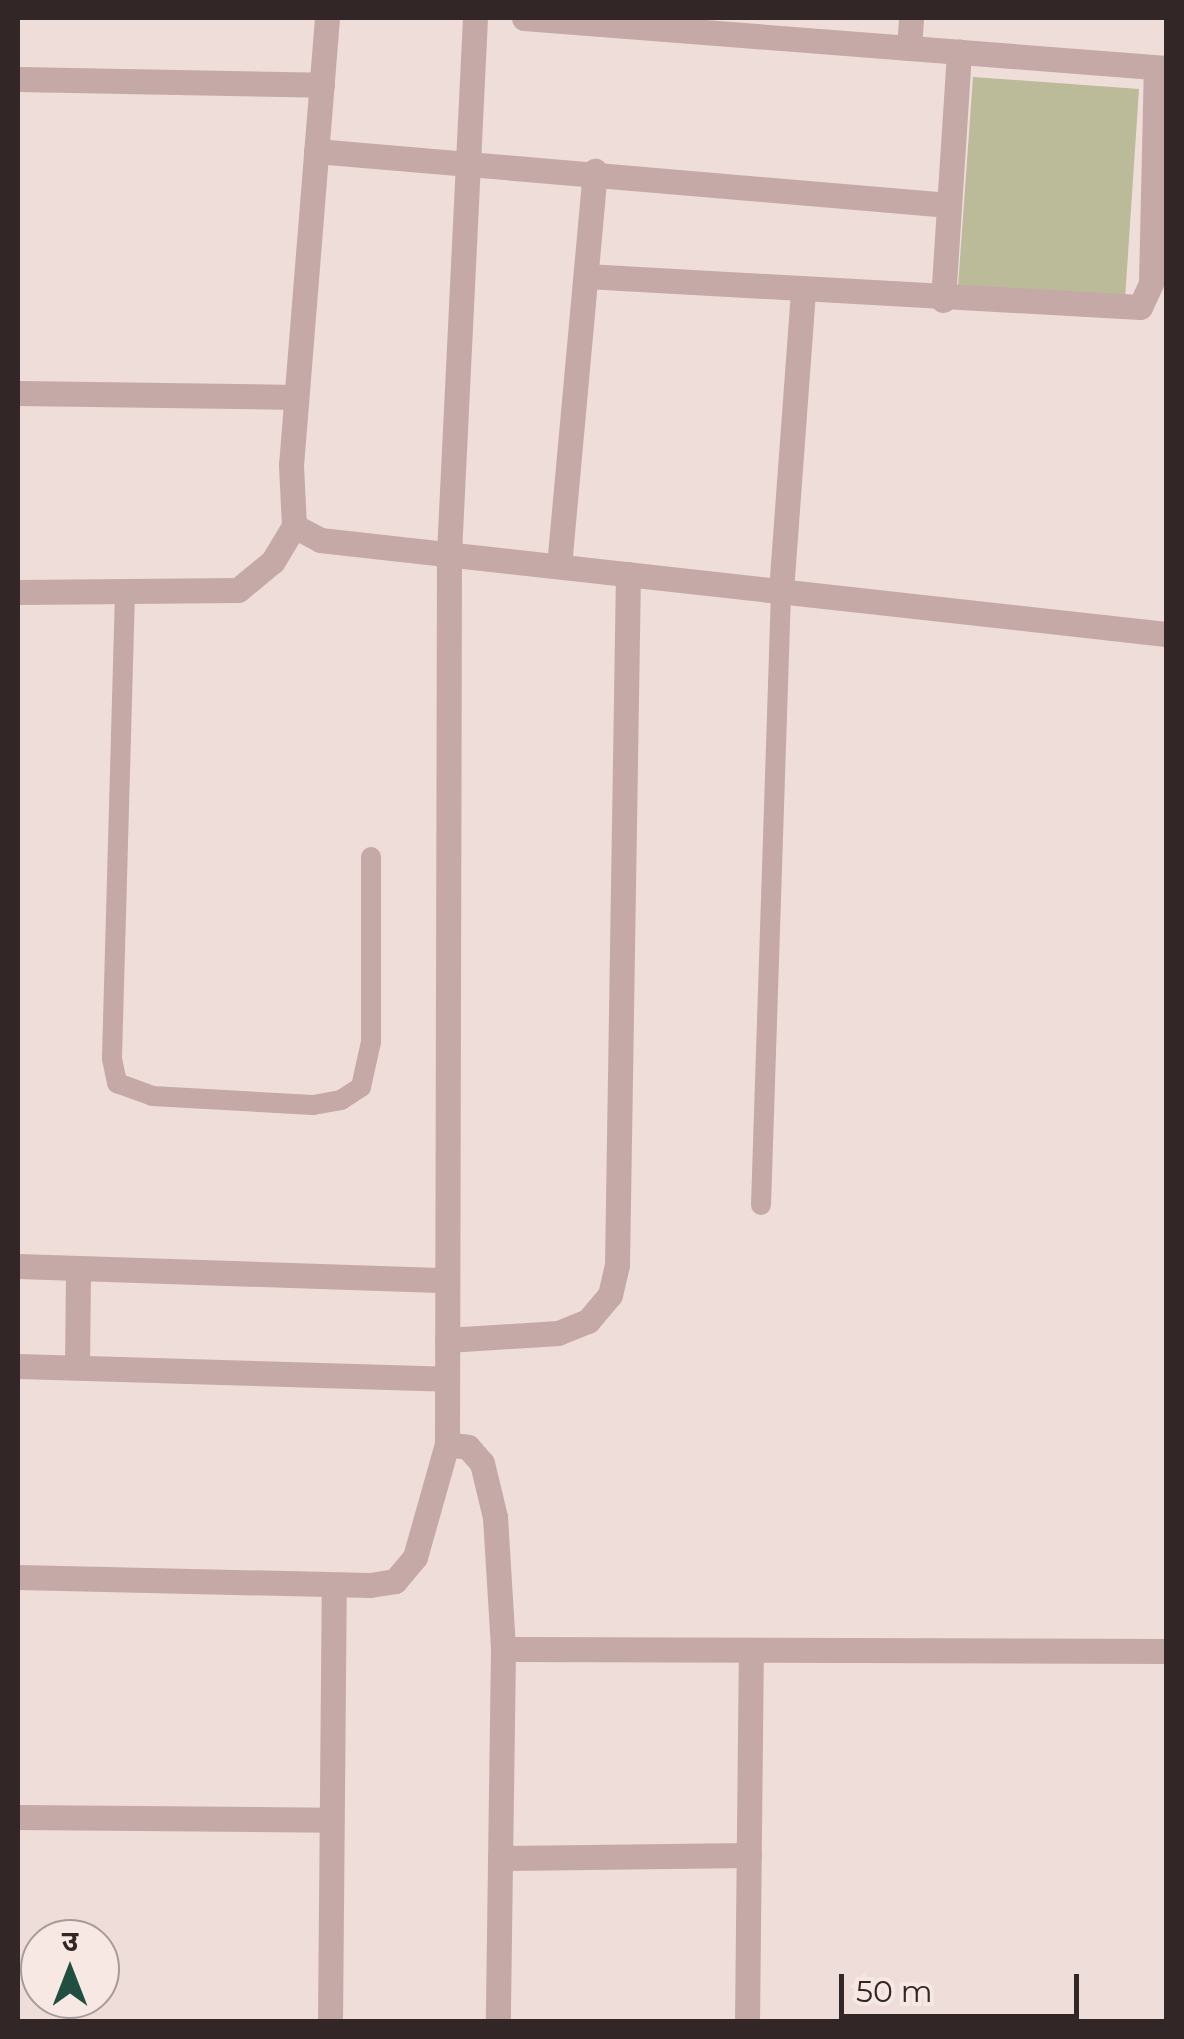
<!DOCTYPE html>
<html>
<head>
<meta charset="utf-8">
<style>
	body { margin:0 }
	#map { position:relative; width:1184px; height:2039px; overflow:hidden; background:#eeddd8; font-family:Montserrat,"Noto Sans Devanagari",sans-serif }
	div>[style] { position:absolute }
	.green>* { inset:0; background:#bbbb9a }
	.service>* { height:20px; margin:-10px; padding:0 10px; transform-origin:10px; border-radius:10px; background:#c5a9a6 }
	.minor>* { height:25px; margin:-12.5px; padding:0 12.5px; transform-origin:12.5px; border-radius:12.5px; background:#c5a9a6 }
	.tertiary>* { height:25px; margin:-12.5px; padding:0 12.5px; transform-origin:12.5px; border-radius:12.5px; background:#c5a9a6 }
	span { translate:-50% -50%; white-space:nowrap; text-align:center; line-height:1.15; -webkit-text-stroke:10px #f7e8e4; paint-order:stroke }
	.frame { position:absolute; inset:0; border:20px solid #322626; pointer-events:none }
	.north { position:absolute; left:20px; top:1919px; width:100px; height:100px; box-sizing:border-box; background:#f7e8e4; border:2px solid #a89a98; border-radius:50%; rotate:0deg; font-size:28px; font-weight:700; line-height:40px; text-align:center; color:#322626 }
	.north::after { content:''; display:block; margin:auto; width:35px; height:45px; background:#204f42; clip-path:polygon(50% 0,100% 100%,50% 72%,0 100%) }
	.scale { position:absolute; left:839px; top:1974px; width:240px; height:45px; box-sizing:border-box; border:5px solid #322626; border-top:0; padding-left:12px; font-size:30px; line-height:35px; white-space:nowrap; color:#322626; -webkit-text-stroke:8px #f7e8e4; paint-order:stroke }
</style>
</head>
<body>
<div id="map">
	<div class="green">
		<div style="clip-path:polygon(973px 77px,1139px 89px,1125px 299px,958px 287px)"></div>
	</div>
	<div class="service">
		<div style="left:125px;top:592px;width:467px;rotate:91.6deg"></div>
		<div style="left:112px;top:1059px;width:25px;rotate:78deg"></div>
		<div style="left:117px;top:1083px;width:37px;rotate:20deg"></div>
		<div style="left:152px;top:1096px;width:161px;rotate:3.2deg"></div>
		<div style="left:313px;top:1105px;width:28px;rotate:-10deg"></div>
		<div style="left:341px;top:1100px;width:24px;rotate:-33deg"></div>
		<div style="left:361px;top:1087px;width:46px;rotate:-77.5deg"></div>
		<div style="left:371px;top:1042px;width:185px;rotate:-90deg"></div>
		<div style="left:761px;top:1205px;width:614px;rotate:-88.13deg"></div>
	</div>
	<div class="minor">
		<div style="left:475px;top:18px;width:537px;rotate:92.78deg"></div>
		<div style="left:449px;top:554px;width:890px;rotate:90.13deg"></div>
		<div style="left:447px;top:1444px;width:21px;rotate:8deg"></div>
		<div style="left:468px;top:1447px;width:21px;rotate:49deg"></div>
		<div style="left:482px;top:1463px;width:56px;rotate:76.5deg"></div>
		<div style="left:495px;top:1517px;width:132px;rotate:86.5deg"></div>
		<div style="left:503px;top:1649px;width:373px;rotate:90.8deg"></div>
		<div style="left:524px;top:18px;width:644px;rotate:4.45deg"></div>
		<div style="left:909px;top:48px;width:30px;rotate:-86deg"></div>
		<div style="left:18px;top:79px;width:304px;rotate:1.1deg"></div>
		<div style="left:316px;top:151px;width:635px;rotate:4.88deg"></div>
		<div style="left:586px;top:276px;width:555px;rotate:3.2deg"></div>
		<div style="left:1140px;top:307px;width:26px;rotate:-65deg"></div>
		<div style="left:1151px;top:283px;width:215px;rotate:-88.7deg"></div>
		<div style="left:943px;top:300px;width:249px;rotate:-86.3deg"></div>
		<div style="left:18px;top:393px;width:278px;rotate:0.8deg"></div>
		<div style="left:559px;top:566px;width:397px;rotate:-84.8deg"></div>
		<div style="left:781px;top:591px;width:301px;rotate:-85.8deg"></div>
		<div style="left:18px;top:592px;width:220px;rotate:-0.5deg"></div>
		<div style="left:238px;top:590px;width:45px;rotate:-39.6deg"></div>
		<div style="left:273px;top:561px;width:41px;rotate:-59deg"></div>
		<div style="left:18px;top:1266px;width:429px;rotate:1.9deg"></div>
		<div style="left:447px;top:1340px;width:111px;rotate:-3.6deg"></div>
		<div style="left:558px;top:1333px;width:32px;rotate:-22deg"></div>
		<div style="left:588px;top:1321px;width:34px;rotate:-50deg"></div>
		<div style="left:610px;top:1295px;width:31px;rotate:-77deg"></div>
		<div style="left:617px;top:1265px;width:691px;rotate:-89.09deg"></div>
		<div style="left:18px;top:1366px;width:429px;rotate:1.7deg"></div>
		<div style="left:77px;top:1367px;width:99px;rotate:-89.4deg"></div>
		<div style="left:18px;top:1577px;width:352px;rotate:1.3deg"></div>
		<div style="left:370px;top:1585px;width:25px;rotate:-9deg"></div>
		<div style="left:395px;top:1581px;width:31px;rotate:-50deg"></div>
		<div style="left:415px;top:1557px;width:117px;rotate:-74.2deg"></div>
		<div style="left:503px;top:1649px;width:663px;rotate:0.17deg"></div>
		<div style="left:18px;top:1817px;width:313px;rotate:0.5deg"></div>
		<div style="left:500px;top:1858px;width:249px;rotate:-0.7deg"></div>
		<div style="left:330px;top:2022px;width:437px;rotate:-89.5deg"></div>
		<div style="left:747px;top:2022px;width:372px;rotate:-89.4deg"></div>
	</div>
	<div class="tertiary">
		<div style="left:327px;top:18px;width:448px;rotate:94.6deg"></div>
		<div style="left:291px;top:465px;width:61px;rotate:87.2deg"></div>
		<div style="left:294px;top:526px;width:30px;rotate:28deg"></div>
		<div style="left:320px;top:540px;width:851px;rotate:6.34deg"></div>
	</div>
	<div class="frame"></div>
	<div class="north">उ</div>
	<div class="scale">50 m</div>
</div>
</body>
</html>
